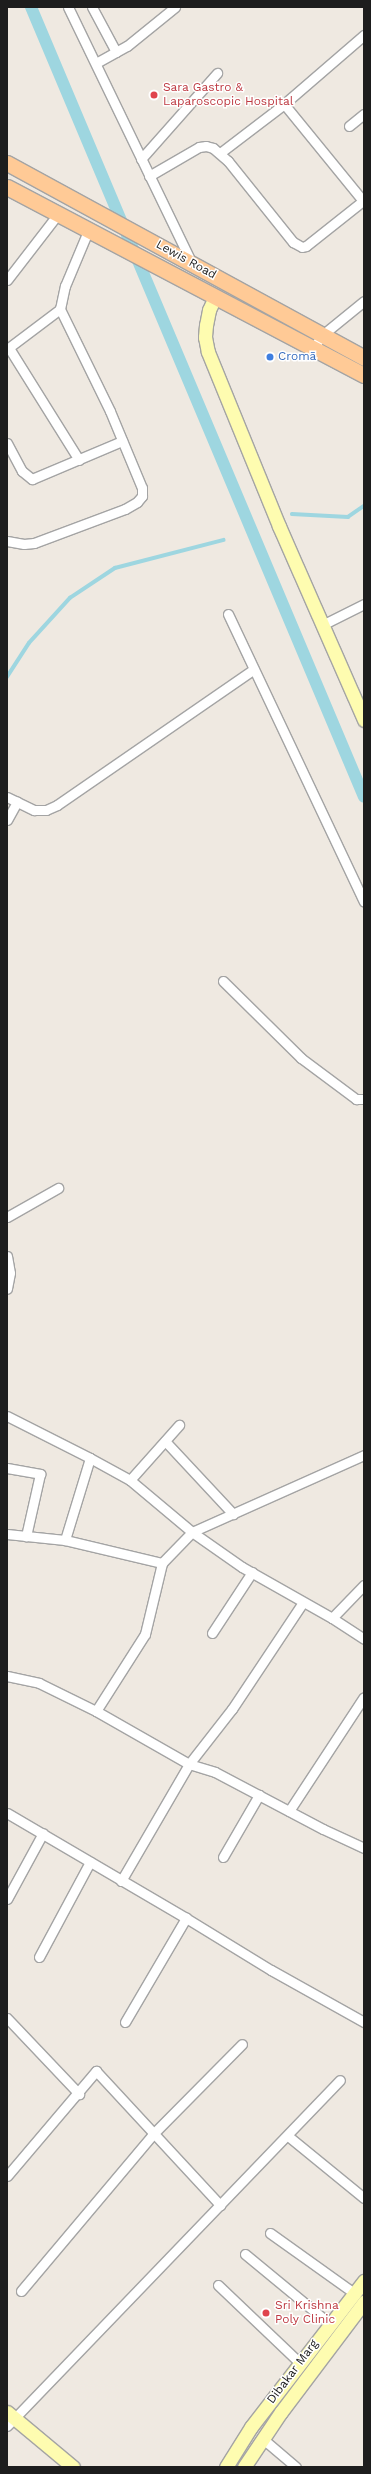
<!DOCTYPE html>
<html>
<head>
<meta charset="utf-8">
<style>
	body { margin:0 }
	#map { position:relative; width:371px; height:2474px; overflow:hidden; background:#efe9e1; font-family:"Work Sans",sans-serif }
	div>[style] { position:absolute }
	.stream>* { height:3.5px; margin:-1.75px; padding:0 1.75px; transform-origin:1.75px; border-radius:1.75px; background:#9ed6e0 }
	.canal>* { height:12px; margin:-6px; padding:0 6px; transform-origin:6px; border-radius:6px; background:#9ed6e0 }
	.roads { filter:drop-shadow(1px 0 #a4a4a4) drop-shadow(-1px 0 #a4a4a4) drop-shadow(0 1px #a4a4a4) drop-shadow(0 -1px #a4a4a4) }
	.street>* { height:9px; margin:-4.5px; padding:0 4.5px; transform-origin:4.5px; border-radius:4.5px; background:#fff }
	.secondary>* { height:13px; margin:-6.5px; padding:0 6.5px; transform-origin:6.5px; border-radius:6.5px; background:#fefcb0 }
	.primary>* { height:15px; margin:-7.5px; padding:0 7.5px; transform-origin:7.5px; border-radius:7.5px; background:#ffca96 }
	.dots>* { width:11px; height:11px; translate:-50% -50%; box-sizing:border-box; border:2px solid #fff; border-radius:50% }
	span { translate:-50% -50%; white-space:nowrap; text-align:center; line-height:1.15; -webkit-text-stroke:3px #fff; paint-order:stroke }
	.health-label { font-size:12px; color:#be3a42 }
	.left { translate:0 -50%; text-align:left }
	.street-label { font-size:12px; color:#1d1d1d }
	.shop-label { font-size:12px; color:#366cbe }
	.frame { position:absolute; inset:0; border:8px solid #1d1d1d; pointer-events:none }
</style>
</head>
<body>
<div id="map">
	<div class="stream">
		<div style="left:292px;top:514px;width:56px;rotate:3.1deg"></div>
		<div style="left:348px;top:517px;width:19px;rotate:-35deg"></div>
		<div style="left:7px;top:677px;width:40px;rotate:-57.1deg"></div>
		<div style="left:29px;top:643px;width:61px;rotate:-47.7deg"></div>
		<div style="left:70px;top:598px;width:54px;rotate:-33.7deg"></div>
		<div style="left:115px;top:568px;width:112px;rotate:-14.5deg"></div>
	</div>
	<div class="canal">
		<div style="left:31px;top:7px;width:857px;rotate:67.14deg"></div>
	</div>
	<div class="roads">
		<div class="street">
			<div style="left:68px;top:7px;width:284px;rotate:64.2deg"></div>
			<div style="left:92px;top:7px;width:51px;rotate:61.9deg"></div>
			<div style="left:96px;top:63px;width:35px;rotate:-29deg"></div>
			<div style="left:127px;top:46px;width:62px;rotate:-39.1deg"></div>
			<div style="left:284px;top:104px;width:125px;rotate:50.8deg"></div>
			<div style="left:349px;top:126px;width:19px;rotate:-39deg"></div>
			<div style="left:220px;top:153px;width:81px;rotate:-37.4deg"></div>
			<div style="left:284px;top:104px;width:106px;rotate:-40.8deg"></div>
			<div style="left:141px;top:159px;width:115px;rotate:-48.5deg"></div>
			<div style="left:149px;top:176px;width:58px;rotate:-30.1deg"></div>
			<div style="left:199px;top:147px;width:7px;rotate:-8deg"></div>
			<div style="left:206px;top:146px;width:7px;rotate:16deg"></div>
			<div style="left:213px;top:148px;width:20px;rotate:41deg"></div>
			<div style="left:228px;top:161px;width:104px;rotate:51.3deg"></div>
			<div style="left:293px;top:242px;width:10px;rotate:29deg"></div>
			<div style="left:302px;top:247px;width:4px;rotate:-14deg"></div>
			<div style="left:306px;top:246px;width:74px;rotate:-38.4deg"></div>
			<div style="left:7px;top:280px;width:83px;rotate:-52.3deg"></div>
			<div style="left:9px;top:348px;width:132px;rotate:58deg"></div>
			<div style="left:7px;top:349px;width:66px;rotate:-37deg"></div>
			<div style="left:313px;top:349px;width:15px;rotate:-58deg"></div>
			<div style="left:321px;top:336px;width:55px;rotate:-39.1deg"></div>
			<div style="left:7px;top:443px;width:32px;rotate:62deg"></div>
			<div style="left:22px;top:471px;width:13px;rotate:39deg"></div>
			<div style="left:32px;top:479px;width:98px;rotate:-22.9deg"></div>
			<div style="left:7px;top:541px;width:17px;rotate:10deg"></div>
			<div style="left:24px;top:544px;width:10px;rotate:-6deg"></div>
			<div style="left:34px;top:543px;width:97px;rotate:-20.5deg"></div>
			<div style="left:125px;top:509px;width:14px;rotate:-30deg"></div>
			<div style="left:137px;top:502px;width:8px;rotate:-50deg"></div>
			<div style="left:142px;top:496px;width:8px;rotate:-90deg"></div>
			<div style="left:142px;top:488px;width:83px;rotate:-112.6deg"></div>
			<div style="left:110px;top:411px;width:114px;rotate:-116.1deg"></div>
			<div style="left:60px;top:309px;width:24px;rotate:-78deg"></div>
			<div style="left:65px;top:286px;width:60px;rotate:-67.3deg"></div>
			<div style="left:228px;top:614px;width:318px;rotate:64.7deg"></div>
			<div style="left:322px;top:625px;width:47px;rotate:-26.6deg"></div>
			<div style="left:7px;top:797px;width:30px;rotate:26deg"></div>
			<div style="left:34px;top:810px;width:12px"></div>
			<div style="left:46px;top:810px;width:12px;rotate:-24deg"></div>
			<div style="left:57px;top:805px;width:239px;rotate:-34.6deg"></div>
			<div style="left:7px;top:820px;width:21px;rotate:-61deg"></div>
			<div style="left:223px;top:981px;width:110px;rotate:44.6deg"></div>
			<div style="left:301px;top:1058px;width:69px;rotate:36.7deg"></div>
			<div style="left:356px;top:1099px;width:8px"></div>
			<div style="left:7px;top:1217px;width:59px;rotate:-29.6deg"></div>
			<div style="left:7px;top:1256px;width:17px;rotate:80deg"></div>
			<div style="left:10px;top:1273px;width:16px;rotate:101deg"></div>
			<div style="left:7px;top:1416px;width:93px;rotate:26.8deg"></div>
			<div style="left:165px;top:1441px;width:100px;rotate:47deg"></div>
			<div style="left:364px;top:1455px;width:188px;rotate:155.9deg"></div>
			<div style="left:192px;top:1532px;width:61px;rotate:35deg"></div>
			<div style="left:242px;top:1567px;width:103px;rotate:29.5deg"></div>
			<div style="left:332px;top:1618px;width:38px;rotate:33deg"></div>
			<div style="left:7px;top:1468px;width:34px;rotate:10deg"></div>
			<div style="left:40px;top:1474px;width:64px;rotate:102.7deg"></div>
			<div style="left:130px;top:1480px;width:74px;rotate:-48.3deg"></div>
			<div style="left:7px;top:1534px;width:58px;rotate:5.9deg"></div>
			<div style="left:65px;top:1540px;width:100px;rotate:13.3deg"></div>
			<div style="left:162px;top:1563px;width:43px;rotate:-45.9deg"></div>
			<div style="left:192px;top:1532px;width:81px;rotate:-140deg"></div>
			<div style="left:130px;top:1480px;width:46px;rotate:-151.2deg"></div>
			<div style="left:90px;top:1458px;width:86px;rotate:107deg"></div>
			<div style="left:332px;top:1618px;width:46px;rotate:-45.9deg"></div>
			<div style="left:212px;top:1633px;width:73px;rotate:-56.7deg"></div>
			<div style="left:7px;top:1676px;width:33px;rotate:12deg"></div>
			<div style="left:39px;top:1683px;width:64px;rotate:26.2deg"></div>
			<div style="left:96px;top:1711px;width:91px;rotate:-57.5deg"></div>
			<div style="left:145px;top:1634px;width:73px;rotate:-76.5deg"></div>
			<div style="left:96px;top:1711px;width:107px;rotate:29.7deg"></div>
			<div style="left:189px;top:1764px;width:27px;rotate:17deg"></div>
			<div style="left:215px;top:1772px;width:122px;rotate:27.8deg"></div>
			<div style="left:323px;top:1829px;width:45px;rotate:24.9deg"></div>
			<div style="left:289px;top:1811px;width:136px;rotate:-56.7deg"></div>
			<div style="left:7px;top:1813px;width:208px;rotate:30.4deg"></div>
			<div style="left:223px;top:1857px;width:72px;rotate:-59.9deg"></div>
			<div style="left:121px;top:1881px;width:135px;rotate:-59.8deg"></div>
			<div style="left:189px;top:1764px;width:70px;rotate:-52deg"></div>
			<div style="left:232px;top:1709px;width:128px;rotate:-56.4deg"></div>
			<div style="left:7px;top:1899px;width:75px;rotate:-61.4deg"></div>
			<div style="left:39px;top:1957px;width:108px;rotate:-61.8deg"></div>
			<div style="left:7px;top:2018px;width:105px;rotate:46.5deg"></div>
			<div style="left:125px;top:2022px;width:121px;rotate:-59.6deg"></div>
			<div style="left:186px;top:1918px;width:100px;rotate:31.5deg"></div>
			<div style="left:271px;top:1970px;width:107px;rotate:29.2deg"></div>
			<div style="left:288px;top:2136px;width:98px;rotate:39.2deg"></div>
			<div style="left:7px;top:2176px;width:138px;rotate:-49.7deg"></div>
			<div style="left:96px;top:2071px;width:183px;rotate:47.2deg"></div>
			<div style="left:270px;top:2233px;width:103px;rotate:35.5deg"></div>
			<div style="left:245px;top:2254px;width:110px;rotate:39.5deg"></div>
			<div style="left:218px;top:2285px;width:113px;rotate:43.6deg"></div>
			<div style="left:21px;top:2291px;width:207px;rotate:-49.9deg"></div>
			<div style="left:154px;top:2133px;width:125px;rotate:-45.3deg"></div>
			<div style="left:7px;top:2426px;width:480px;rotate:-46.1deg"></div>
			<div style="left:263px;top:2439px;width:43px;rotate:40.3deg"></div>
		</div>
		<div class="secondary">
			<div style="left:215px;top:297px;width:14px;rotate:115deg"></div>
			<div style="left:209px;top:310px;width:15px;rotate:101deg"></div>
			<div style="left:206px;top:325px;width:12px;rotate:95deg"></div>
			<div style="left:205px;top:337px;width:15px;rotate:79deg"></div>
			<div style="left:208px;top:352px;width:188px;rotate:67.8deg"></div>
			<div style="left:279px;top:526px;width:212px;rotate:66.3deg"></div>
			<div style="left:7px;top:2412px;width:86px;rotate:39.8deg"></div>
			<div style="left:226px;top:2467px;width:47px;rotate:-58deg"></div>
			<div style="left:251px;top:2427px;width:185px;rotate:-52.3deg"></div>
			<div style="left:244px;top:2467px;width:66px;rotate:-56.1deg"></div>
			<div style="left:281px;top:2412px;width:138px;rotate:-53deg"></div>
		</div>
		<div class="primary">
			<div style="left:7px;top:163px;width:407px;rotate:28.6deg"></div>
			<div style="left:7px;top:187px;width:403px;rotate:27.8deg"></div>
		</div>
	</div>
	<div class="dots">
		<div style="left:154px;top:95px;background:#e0444e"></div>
		<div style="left:270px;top:357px;background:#3f7fe0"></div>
		<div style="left:266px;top:2313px;background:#e0444e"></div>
	</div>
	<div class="health-label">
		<span class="left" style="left:163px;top:95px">Sara Gastro &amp;<br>Laparoscopic Hospital</span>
		<span class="left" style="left:275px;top:2313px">Sri Krishna<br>Poly Clinic</span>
	</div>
	<div class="street-label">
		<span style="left:186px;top:260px;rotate:29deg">Lewis Road</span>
		<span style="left:293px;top:2372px;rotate:-53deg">Dibakar Marg</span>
	</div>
	<div class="shop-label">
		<span class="left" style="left:278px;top:357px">Cromā</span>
	</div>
	<div class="frame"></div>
</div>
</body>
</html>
